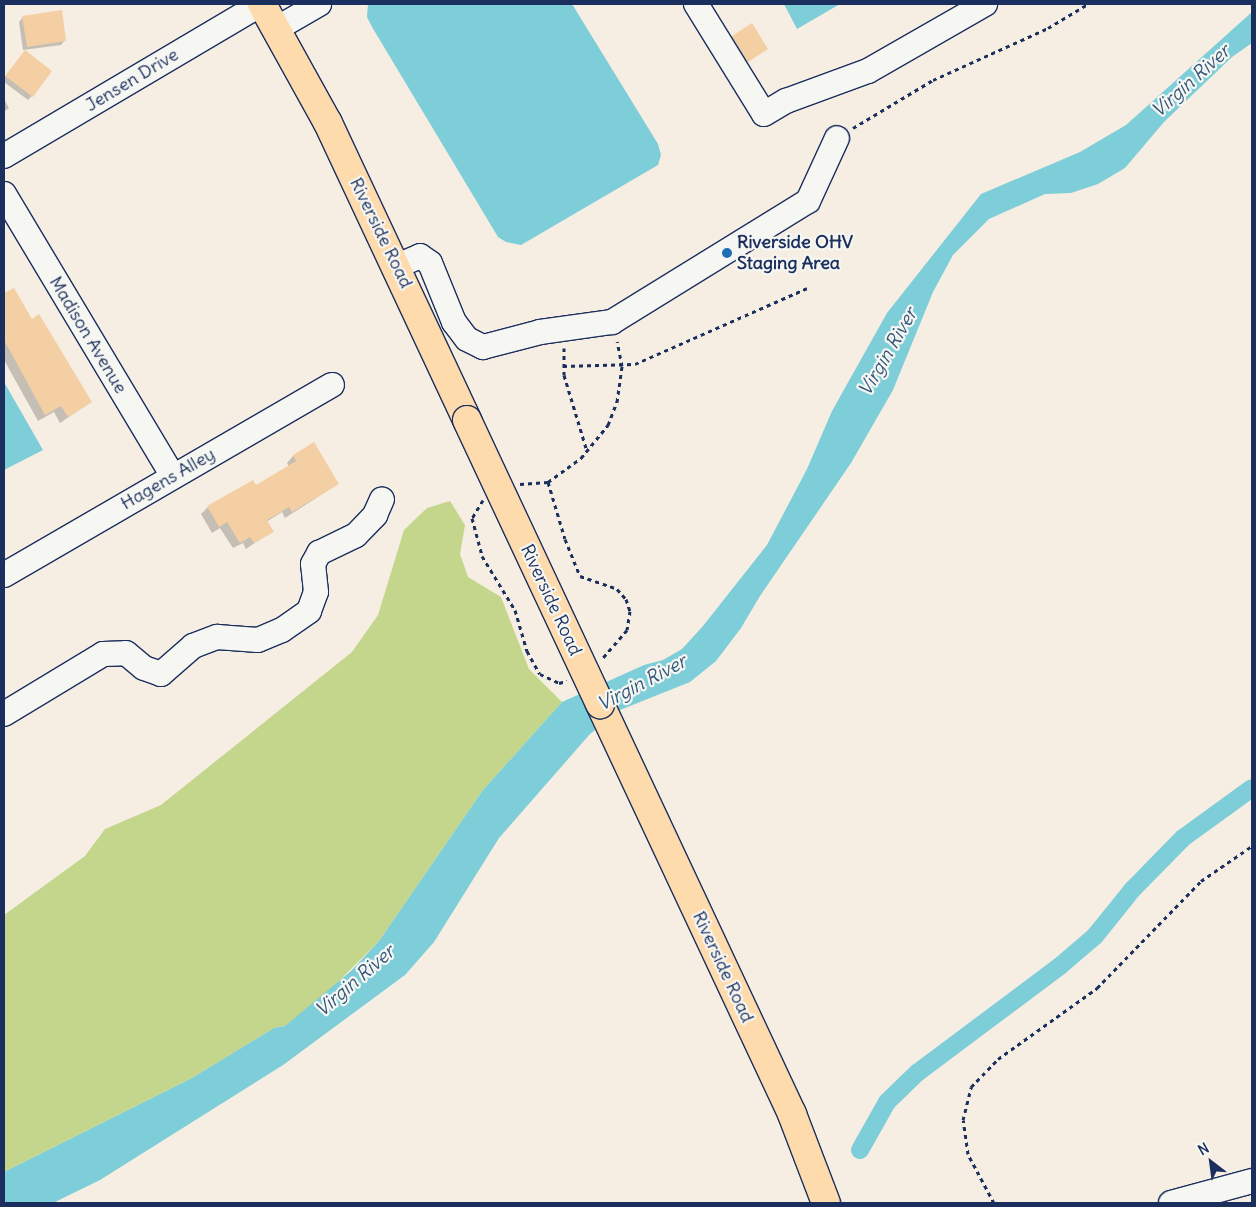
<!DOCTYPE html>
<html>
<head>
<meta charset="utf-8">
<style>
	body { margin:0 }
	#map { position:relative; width:1256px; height:1207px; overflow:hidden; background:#f6eee2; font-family:Delius,sans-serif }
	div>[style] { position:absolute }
	.green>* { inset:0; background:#c3d68b }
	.water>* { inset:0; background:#7dced8 }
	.shadow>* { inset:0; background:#0003 }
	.canal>* { height:18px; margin:-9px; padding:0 9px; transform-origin:9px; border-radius:9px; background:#7dced8 }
	.building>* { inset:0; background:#f4cfa4 }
	.path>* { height:3px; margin-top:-1.5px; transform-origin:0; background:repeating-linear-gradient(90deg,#1b2f5e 0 4px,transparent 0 8px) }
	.roads { filter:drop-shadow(1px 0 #1b2f5e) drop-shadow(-1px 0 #1b2f5e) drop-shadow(0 1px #1b2f5e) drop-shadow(0 -1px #1b2f5e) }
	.minor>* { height:24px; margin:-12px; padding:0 12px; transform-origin:12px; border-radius:12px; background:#f6f6f2 }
	.major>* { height:28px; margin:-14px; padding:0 14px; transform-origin:14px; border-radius:14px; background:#fedbac }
	.bridges { filter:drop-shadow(1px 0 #1b2f5e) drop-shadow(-1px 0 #1b2f5e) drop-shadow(0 1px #1b2f5e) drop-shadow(0 -1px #1b2f5e) }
	.major-bridge>* { height:28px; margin:-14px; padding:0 14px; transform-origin:14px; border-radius:14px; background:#fedbac }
	.dots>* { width:14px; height:14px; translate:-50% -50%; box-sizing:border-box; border:2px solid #f6f6f2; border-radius:50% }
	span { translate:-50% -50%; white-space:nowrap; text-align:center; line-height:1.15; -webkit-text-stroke:4.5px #f6f6f2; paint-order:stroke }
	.street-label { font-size:18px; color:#1b2f5e }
	.poi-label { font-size:18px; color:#1b2f5e; font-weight:700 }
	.left { translate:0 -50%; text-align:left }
	.water-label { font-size:19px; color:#34577c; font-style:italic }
	.frame { position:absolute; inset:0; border:5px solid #1b2f5e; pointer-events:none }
	.north { position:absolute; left:1186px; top:1137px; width:50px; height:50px; -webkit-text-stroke:4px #f6f6f2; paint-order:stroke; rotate:330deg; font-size:14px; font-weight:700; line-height:20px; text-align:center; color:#1b2f5e }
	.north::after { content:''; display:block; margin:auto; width:18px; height:22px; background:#1b2f5e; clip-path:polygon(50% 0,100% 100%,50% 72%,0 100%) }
</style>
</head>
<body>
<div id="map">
	<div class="green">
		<div style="clip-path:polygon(450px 501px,465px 525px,460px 554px,468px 577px,501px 597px,529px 669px,562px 702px,483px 790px,379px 941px,326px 994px,285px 1026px,274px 1028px,192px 1078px,4px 1172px,4px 915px,85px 856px,105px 829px,161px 805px,352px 652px,378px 615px,404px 530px,427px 508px)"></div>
	</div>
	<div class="water">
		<div style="clip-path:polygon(368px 4px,572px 4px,658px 144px,661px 155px,658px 165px,521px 245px,506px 242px,498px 237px,372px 27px,367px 17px)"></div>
		<div style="clip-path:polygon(784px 4px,840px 4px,797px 29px)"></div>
		<div style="clip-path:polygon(1252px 12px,1252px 43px,1232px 57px,1164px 122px,1125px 168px,1098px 184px,1071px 193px,1045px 194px,989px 219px,953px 255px,933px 292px,893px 390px,851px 463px,760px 596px,741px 628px,716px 661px,690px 682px,620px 710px,590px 734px,499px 838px,434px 942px,405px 975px,283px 1065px,100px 1180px,53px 1203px,4px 1203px,4px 1172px,192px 1078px,274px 1028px,285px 1026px,351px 971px,379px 941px,483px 790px,562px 702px,644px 665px,663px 660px,682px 649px,703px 626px,767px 545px,807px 469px,832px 411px,887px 313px,981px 194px,1080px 152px,1126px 125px)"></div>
		<div style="clip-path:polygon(4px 382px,43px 450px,4px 470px)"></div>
	</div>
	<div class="shadow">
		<div style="clip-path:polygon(23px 17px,65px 40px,61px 45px,23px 50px,19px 22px)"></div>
		<div style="clip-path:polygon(732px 36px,766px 49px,743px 65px,728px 41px)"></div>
		<div style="clip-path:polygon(25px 51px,32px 96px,28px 100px,4px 82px,4px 78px)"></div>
		<div style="clip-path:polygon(4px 99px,9px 108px,4px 112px)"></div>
		<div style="clip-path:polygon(13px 289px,31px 321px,91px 402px,60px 423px,54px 412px,38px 421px,4px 360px,4px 295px)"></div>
		<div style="clip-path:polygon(293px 456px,338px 484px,285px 518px,282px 512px,266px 522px,272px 531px,246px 549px,243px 543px,233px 548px,220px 528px,212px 533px,201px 514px,208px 507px,256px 487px,289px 467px,287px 463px)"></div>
	</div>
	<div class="canal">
		<div style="left:860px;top:1150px;width:55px;rotate:-60.6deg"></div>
		<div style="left:887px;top:1102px;width:42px;rotate:-44deg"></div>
		<div style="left:917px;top:1073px;width:179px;rotate:-36.8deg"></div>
		<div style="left:1060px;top:966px;width:46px;rotate:-40.6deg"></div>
		<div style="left:1095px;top:936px;width:59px;rotate:-51.2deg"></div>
		<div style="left:1132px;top:890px;width:73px;rotate:-45.6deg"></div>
		<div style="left:1183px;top:838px;width:85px;rotate:-35.9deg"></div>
	</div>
	<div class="building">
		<div style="clip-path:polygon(62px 10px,66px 41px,27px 47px,22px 16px)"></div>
		<div style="clip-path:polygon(752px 23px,768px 49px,748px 62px,732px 36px)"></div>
		<div style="clip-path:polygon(25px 50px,52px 71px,33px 97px,5px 76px)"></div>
		<div style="clip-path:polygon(14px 288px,32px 319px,39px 314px,92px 402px,68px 417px,61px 406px,45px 415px,4px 340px,4px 293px)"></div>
		<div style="clip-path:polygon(314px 442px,339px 484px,292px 512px,289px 507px,267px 520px,274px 532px,254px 543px,250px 537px,240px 543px,227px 522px,219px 527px,207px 506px,253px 480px,256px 485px,296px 461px,293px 455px)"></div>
	</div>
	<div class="path">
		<div style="left:853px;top:128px;width:93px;rotate:-31deg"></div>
		<div style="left:933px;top:80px;width:126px;rotate:-24.3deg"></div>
		<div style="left:1048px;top:28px;width:47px;rotate:-31deg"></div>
		<div style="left:564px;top:348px;width:27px;rotate:90deg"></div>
		<div style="left:564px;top:375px;width:76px;rotate:73.2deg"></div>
		<div style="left:563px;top:366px;width:72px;rotate:-1.6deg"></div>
		<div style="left:635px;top:364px;width:188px;rotate:-23.8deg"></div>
		<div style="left:548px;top:482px;width:59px;rotate:73.4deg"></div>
		<div style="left:565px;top:539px;width:40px;rotate:68deg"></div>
		<div style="left:580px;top:576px;width:39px;rotate:19deg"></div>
		<div style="left:617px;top:589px;width:13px;rotate:48deg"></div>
		<div style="left:626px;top:599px;width:13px;rotate:72deg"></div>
		<div style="left:630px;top:611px;width:19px;rotate:99deg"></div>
		<div style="left:627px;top:630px;width:38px;rotate:131deg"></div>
		<div style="left:520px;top:484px;width:28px;rotate:-4deg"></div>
		<div style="left:548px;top:482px;width:41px;rotate:-36deg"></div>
		<div style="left:581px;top:458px;width:43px;rotate:-50.7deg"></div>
		<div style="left:608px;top:425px;width:25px;rotate:-69deg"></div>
		<div style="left:617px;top:402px;width:36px;rotate:-82deg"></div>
		<div style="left:622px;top:366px;width:25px;rotate:-101deg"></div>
		<div style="left:483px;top:500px;width:21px;rotate:121deg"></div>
		<div style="left:472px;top:518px;width:39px;rotate:75deg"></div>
		<div style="left:482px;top:556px;width:63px;rotate:58.6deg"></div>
		<div style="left:515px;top:610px;width:43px;rotate:73.7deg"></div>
		<div style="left:527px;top:651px;width:26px;rotate:61deg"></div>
		<div style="left:540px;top:674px;width:21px;rotate:25deg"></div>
		<div style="left:559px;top:683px;width:8px;rotate:-14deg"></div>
		<div style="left:994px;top:1203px;width:55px;rotate:-118deg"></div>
		<div style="left:968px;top:1154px;width:34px;rotate:-98deg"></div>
		<div style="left:963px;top:1120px;width:34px;rotate:-76deg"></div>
		<div style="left:971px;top:1087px;width:39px;rotate:-46deg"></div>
		<div style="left:998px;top:1059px;width:122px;rotate:-35.6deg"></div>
		<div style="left:1097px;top:988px;width:149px;rotate:-45.8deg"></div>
		<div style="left:1201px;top:881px;width:62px;rotate:-34.5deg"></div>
	</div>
	<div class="roads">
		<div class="minor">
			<div style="left:696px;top:4px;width:129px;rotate:58.3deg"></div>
			<div style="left:764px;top:114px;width:26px;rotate:-31deg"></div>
			<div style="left:786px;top:101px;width:87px;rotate:-20.1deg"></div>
			<div style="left:868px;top:71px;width:135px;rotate:-29.8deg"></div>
			<div style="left:276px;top:29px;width:50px;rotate:-30.2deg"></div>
			<div style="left:4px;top:156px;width:299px;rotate:-30.6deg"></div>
			<div style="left:4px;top:194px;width:329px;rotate:59.1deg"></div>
			<div style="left:397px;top:266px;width:25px;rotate:-23deg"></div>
			<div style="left:420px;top:256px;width:12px;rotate:35deg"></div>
			<div style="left:430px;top:263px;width:64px;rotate:67.9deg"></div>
			<div style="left:454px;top:322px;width:21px;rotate:53deg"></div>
			<div style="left:467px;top:339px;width:18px;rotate:27deg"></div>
			<div style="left:483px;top:347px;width:59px;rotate:-14.7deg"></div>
			<div style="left:540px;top:332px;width:73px;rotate:-7.9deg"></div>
			<div style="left:612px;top:322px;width:230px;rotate:-31.7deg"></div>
			<div style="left:808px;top:201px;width:69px;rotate:-65.3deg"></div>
			<div style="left:4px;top:575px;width:379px;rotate:-30.1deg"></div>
			<div style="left:4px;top:714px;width:116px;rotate:-31.2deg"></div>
			<div style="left:103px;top:654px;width:23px;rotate:-2deg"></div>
			<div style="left:126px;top:653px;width:23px;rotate:40deg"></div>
			<div style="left:144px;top:668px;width:18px;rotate:19deg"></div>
			<div style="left:161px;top:674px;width:43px;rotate:-41.2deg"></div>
			<div style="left:193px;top:646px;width:26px;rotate:-21deg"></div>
			<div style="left:217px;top:637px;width:41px;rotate:4.2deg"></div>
			<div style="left:258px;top:640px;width:26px;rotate:-23deg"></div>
			<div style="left:282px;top:630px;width:33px;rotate:-35deg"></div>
			<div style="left:309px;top:611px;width:20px;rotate:-70deg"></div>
			<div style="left:316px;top:592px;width:28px;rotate:-96deg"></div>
			<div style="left:313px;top:564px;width:13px;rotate:-61deg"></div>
			<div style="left:319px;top:553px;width:41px;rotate:-25.9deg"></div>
			<div style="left:356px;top:535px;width:28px;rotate:-46deg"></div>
			<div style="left:375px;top:515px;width:17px;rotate:-66deg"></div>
			<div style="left:1171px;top:1203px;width:84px;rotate:-15.2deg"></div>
		</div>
		<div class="major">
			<div style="left:262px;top:4px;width:136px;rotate:61deg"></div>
			<div style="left:328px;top:123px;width:328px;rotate:64.9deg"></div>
			<div style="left:600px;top:704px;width:453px;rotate:64.9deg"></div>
			<div style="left:792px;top:1114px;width:95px;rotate:69.1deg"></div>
		</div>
	</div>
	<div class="bridges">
		<div class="major-bridge">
			<div style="left:467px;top:420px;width:314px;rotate:64.9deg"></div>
		</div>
	</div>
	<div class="dots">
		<div style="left:727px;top:253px;background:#1f6fb2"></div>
	</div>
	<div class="street-label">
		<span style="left:132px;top:80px;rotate:-31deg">Jensen Drive</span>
		<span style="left:381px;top:233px;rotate:64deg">Riverside Road</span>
		<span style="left:88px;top:335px;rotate:59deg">Madison Avenue</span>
		<span style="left:168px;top:479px;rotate:-30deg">Hagens Alley</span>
		<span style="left:551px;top:600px;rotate:65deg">Riverside Road</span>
		<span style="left:723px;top:967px;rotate:65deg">Riverside Road</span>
	</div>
	<div class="poi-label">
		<span class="left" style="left:737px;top:253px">Riverside OHV<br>Staging Area</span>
	</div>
	<div class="water-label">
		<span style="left:1191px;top:81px;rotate:-42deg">Virgin River</span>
		<span style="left:888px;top:352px;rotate:-60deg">Virgin River</span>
		<span style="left:642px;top:683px;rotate:-28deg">Virgin River</span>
		<span style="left:355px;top:981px;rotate:-41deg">Virgin River</span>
	</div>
	<div class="frame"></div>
	<div class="north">N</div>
</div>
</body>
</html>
